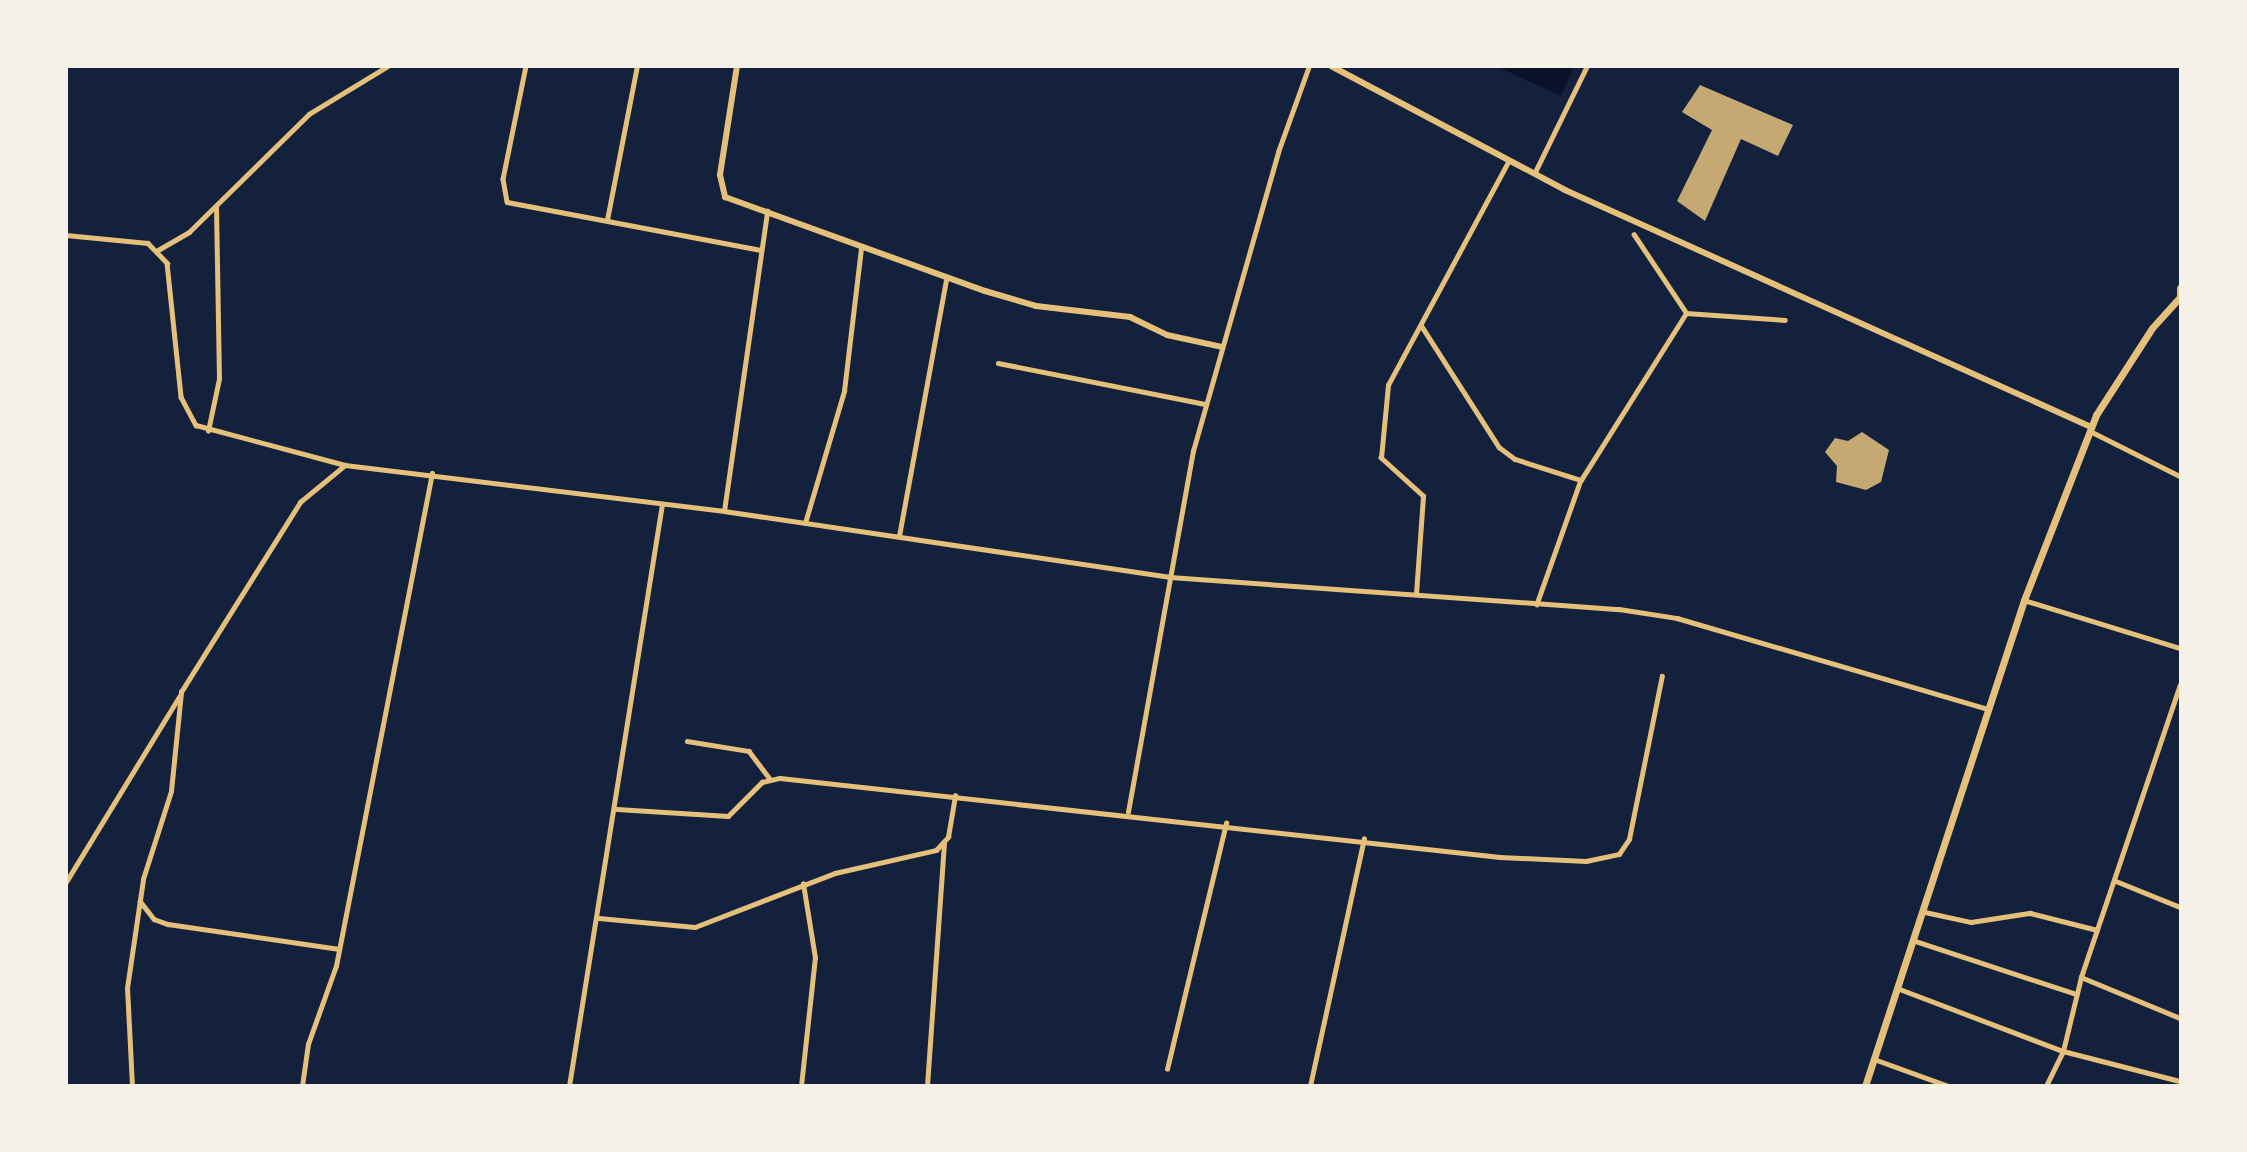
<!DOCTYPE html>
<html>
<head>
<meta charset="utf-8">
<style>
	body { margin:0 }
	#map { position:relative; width:2247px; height:1152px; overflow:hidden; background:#14213d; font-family:Spectral,serif }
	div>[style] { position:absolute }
	.water>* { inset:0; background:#0b132b }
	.building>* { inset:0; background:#c6a872 }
	.minor>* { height:4.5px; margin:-2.25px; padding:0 2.25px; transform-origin:2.25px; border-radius:2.25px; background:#e5c07b }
	.tertiary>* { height:6px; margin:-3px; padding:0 3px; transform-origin:3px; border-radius:3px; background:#e5c07b }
	.secondary>* { height:7px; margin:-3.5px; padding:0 3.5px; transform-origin:3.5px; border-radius:3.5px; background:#e5c07b }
	.primary>* { height:7px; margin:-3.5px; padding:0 3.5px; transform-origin:3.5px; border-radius:3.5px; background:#e5c07b }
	span { translate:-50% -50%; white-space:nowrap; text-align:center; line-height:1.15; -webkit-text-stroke:7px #f6f1e7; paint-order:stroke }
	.frame { position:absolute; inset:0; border:68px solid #f6f1e7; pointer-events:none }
</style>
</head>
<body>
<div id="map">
	<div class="water">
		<div style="clip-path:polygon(1498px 67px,1574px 67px,1561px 96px)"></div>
	</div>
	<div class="building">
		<div style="clip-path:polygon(1700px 85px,1793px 125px,1778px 156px,1741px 139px,1705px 221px,1677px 201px,1712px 130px,1682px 112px)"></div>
		<div style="clip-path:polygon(1862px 432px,1889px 450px,1881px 482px,1866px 490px,1836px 482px,1837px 466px,1825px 452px,1835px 438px,1848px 441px)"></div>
	</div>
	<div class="minor">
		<div style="left:526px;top:66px;width:115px;rotate:101.5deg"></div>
		<div style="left:503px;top:179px;width:23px;rotate:80deg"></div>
		<div style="left:507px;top:202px;width:258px;rotate:10.7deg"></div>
		<div style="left:1536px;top:170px;width:116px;rotate:-63.9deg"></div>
		<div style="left:607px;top:220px;width:157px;rotate:-79deg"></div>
		<div style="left:66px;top:235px;width:82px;rotate:5.6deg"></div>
		<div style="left:148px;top:243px;width:28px;rotate:46deg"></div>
		<div style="left:167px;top:263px;width:135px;rotate:84deg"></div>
		<div style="left:181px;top:397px;width:32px;rotate:62deg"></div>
		<div style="left:196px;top:425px;width:154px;rotate:15deg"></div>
		<div style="left:158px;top:250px;width:36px;rotate:-30deg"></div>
		<div style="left:189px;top:232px;width:168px;rotate:-44.5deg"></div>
		<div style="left:309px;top:114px;width:92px;rotate:-31.3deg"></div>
		<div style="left:1686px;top:313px;width:99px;rotate:4deg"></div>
		<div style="left:1421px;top:325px;width:145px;rotate:57.4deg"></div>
		<div style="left:1499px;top:447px;width:20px;rotate:37deg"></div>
		<div style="left:1515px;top:459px;width:69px;rotate:17.7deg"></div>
		<div style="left:1581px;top:480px;width:132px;rotate:109.5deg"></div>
		<div style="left:998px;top:363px;width:212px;rotate:11.2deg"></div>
		<div style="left:208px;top:431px;width:53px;rotate:-78.1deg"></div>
		<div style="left:219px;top:379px;width:172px;rotate:-91deg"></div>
		<div style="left:2090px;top:431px;width:101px;rotate:26.6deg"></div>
		<div style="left:1581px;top:480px;width:197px;rotate:-57.8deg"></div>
		<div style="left:1686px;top:313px;width:94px;rotate:-123.7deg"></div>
		<div style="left:724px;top:511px;width:303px;rotate:-81.8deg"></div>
		<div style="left:805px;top:523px;width:138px;rotate:-73.5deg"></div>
		<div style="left:844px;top:391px;width:143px;rotate:-83.2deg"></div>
		<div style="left:899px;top:536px;width:261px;rotate:-79.6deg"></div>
		<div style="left:1416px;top:594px;width:98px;rotate:-85.9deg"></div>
		<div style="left:1423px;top:496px;width:57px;rotate:-137.9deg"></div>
		<div style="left:1381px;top:458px;width:73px;rotate:-84.5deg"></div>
		<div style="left:1388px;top:385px;width:253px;rotate:-61.7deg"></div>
		<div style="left:2024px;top:600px;width:163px;rotate:17.1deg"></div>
		<div style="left:687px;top:741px;width:63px;rotate:9.2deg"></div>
		<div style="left:749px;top:751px;width:35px;rotate:53deg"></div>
		<div style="left:617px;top:809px;width:111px;rotate:3.6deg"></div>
		<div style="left:728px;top:816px;width:48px;rotate:-45deg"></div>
		<div style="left:762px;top:782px;width:18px;rotate:-13deg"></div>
		<div style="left:780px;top:778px;width:724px;rotate:6.26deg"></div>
		<div style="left:1500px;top:857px;width:86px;rotate:2.7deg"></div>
		<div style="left:1586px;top:861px;width:34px;rotate:-12deg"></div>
		<div style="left:1619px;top:854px;width:18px;rotate:-56deg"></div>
		<div style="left:1629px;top:839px;width:166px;rotate:-78.6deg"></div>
		<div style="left:1128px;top:812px;width:367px;rotate:-79.8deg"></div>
		<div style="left:1193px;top:451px;width:311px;rotate:-74.1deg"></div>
		<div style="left:1278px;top:152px;width:91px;rotate:-70.2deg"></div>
		<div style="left:2116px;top:881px;width:69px;rotate:22.1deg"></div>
		<div style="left:66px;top:882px;width:217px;rotate:-58.6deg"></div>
		<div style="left:140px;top:901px;width:23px;rotate:52deg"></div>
		<div style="left:154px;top:919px;width:15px;rotate:20deg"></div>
		<div style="left:168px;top:924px;width:173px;rotate:8.3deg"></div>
		<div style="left:1925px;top:912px;width:47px;rotate:12.3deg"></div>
		<div style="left:1971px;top:922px;width:60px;rotate:-8.7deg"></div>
		<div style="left:2030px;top:913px;width:69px;rotate:14.2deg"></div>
		<div style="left:599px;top:918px;width:96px;rotate:5.4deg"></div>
		<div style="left:695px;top:927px;width:150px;rotate:-21.1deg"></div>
		<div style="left:835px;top:873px;width:104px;rotate:-12.8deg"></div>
		<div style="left:936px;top:850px;width:18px;rotate:-47deg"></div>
		<div style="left:948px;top:837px;width:42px;rotate:-80.3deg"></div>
		<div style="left:1915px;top:941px;width:169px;rotate:18.2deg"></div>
		<div style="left:2081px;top:977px;width:107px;rotate:22.5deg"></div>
		<div style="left:1897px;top:988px;width:178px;rotate:20.8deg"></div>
		<div style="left:2063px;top:1051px;width:121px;rotate:14.4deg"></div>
		<div style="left:1874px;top:1059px;width:79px;rotate:20deg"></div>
		<div style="left:1167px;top:1069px;width:253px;rotate:-76.5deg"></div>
		<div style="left:132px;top:1086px;width:98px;rotate:-92.9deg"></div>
		<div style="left:127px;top:988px;width:110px;rotate:-81.6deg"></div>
		<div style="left:143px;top:879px;width:92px;rotate:-72.3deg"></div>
		<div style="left:171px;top:791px;width:100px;rotate:-84.2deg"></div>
		<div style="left:181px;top:692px;width:224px;rotate:-57.9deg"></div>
		<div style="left:300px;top:502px;width:58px;rotate:-39.4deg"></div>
		<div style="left:345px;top:465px;width:382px;rotate:6.9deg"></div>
		<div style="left:724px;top:511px;width:451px;rotate:8.4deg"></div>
		<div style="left:1170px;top:577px;width:450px;rotate:4.1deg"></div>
		<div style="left:1619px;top:609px;width:59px;rotate:8.8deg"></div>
		<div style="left:1677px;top:618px;width:324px;rotate:16.3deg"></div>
		<div style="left:302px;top:1086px;width:42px;rotate:-81.9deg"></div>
		<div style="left:308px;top:1044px;width:83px;rotate:-70.3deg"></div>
		<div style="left:336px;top:966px;width:502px;rotate:-78.98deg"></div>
		<div style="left:569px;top:1086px;width:589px;rotate:-80.92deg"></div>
		<div style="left:801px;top:1086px;width:129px;rotate:-83.8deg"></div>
		<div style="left:815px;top:958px;width:75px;rotate:-99.2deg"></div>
		<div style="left:927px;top:1086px;width:243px;rotate:-86deg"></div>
		<div style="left:1310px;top:1086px;width:253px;rotate:-77.7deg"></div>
		<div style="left:2046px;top:1086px;width:39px;rotate:-64deg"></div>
		<div style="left:2063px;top:1051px;width:76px;rotate:-76.3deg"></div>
		<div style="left:2081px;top:977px;width:308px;rotate:-71.3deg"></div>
	</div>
	<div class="tertiary">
		<div style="left:737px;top:66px;width:110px;rotate:98.9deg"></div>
		<div style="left:720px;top:175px;width:23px;rotate:77deg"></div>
		<div style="left:725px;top:197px;width:276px;rotate:19.9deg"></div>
		<div style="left:985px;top:291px;width:53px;rotate:16.4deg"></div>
		<div style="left:1036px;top:306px;width:95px;rotate:6.7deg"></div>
		<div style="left:1130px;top:317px;width:41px;rotate:25.9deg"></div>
		<div style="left:1167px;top:335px;width:56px;rotate:12.3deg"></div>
		<div style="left:1331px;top:66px;width:265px;rotate:27.9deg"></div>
		<div style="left:1565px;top:190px;width:577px;rotate:24.25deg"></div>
	</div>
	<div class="secondary">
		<div style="left:1865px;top:1086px;width:511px;rotate:-71.88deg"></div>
		<div style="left:2024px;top:600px;width:199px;rotate:-68.7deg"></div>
		<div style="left:2096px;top:415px;width:103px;rotate:-57.2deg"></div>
		<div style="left:2152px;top:328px;width:42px;rotate:-47.9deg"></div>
	</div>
	<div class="primary">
		<div style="left:2180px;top:288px;width:10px;rotate:90deg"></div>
	</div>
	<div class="frame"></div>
</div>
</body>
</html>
